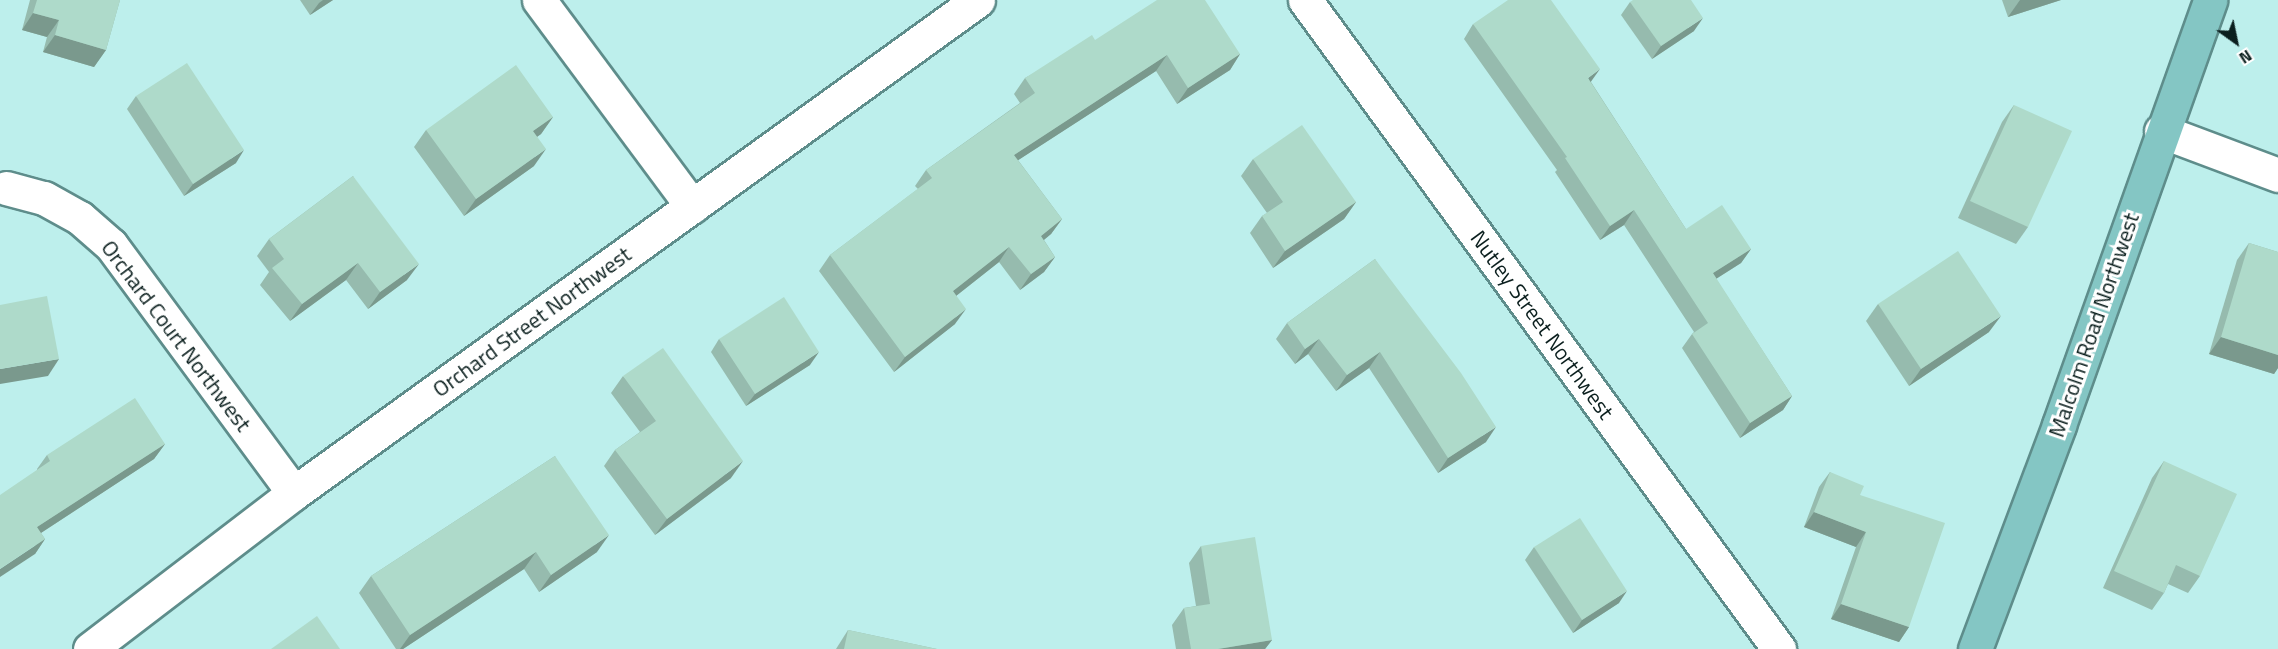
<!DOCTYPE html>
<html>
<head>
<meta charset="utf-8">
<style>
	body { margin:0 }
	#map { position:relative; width:2278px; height:649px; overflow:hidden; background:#bdefec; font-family:"Titillium Web",sans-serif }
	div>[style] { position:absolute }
	.roads { filter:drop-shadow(2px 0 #5e8d8b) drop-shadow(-2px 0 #5e8d8b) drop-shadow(0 2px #5e8d8b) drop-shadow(0 -2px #5e8d8b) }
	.minor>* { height:33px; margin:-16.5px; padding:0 16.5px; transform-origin:16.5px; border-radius:16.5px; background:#fff }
	.major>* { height:33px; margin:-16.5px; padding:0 16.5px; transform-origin:16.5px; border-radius:16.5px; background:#84c6c4 }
	.wall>* { inset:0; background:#96bbae }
	.shaded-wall>* { inset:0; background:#7a998d }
	.building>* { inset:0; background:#aedaca }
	span { translate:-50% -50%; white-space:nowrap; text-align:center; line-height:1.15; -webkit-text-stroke:6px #fff; paint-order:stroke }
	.street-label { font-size:22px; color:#0b1f1e }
	.north { position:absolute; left:2206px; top:12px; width:60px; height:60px; -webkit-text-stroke:4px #fff; paint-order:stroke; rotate:147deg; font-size:16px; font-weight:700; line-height:24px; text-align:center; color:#0b1f1e }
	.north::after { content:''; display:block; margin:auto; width:21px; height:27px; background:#0b1f1e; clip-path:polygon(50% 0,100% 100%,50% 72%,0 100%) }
</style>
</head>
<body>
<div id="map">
	<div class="roads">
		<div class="minor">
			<div style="left:539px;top:0;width:257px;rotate:53.4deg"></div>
			<div style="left:1305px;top:0;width:804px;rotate:53.86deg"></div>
			<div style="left:2161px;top:131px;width:125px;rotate:20.6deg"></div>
			<div style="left:6px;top:188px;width:39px;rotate:15deg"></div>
			<div style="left:44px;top:198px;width:41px;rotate:29.1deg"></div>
			<div style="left:80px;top:218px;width:41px;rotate:41.1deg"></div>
			<div style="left:111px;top:245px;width:308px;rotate:53.6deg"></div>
			<div style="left:90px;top:649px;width:257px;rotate:-37.4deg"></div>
			<div style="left:294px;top:493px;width:843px;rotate:-35.78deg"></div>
		</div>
		<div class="major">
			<div style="left:1975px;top:649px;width:239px;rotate:-69.4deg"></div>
			<div style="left:2059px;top:425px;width:451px;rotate:-70.4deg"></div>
		</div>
	</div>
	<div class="wall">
		<div style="clip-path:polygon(30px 0,120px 0,106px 50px,94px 67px,43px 52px,47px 37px,22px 30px)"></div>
		<div style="clip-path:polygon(300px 0,333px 0,310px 15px)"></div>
		<div style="clip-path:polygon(2002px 0,2061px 0,2008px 17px)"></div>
		<div style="clip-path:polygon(1630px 2px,1694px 31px,1652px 59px,1621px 15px)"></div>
		<div style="clip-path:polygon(1473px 24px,1591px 82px,1686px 229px,1751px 249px,1741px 263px,1716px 279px,1792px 396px,1783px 410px,1740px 438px,1682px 348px,1692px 334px,1694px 332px,1624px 225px,1600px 240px,1555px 172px,1557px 170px,1464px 39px)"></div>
		<div style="clip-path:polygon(1095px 40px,1240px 54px,1230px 70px,1177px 104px,1156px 71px,1018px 160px,1062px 219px,1051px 234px,1044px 240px,1055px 257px,1044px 272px,1020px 290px,999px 262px,956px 296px,955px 324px,894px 372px,819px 271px,830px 255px,918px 189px,915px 186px,926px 170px,1020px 103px,1014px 94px,1025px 78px)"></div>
		<div style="clip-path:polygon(136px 96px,236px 163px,184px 196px,127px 109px)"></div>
		<div style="clip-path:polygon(2014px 105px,2028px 227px,2016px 244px,1958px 218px,2002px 122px)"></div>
		<div style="clip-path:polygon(553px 117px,541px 134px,537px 137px,534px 166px,464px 216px,414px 147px,426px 130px)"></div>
		<div style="clip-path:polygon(1253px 159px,1356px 202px,1344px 219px,1273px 268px,1250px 233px,1262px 216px,1267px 213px,1241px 176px)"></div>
		<div style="clip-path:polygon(353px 176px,407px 280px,368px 309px,346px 280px,290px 321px,260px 285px,269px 272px,257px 256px,269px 239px)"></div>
		<div style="clip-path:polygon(2249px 243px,2278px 252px,2278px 368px,2274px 374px,2209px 354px,2237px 260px)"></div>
		<div style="clip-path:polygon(1375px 259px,1486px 442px,1438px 473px,1369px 368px,1336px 391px,1308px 354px,1295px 364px,1276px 339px,1287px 323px)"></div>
		<div style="clip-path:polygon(1878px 304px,1989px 332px,1909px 386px,1866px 321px)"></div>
		<div style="clip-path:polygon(719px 339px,810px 365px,746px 406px,711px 352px)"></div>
		<div style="clip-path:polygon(623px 376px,731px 478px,655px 535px,604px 466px,615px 450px,640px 432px,611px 393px)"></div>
		<div style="clip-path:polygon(165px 444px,154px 459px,41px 533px,45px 539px,35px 554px,37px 469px,47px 455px)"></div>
		<div style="clip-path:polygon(555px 456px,597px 552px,539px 592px,524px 569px,403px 649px,396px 649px,359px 593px,371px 576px)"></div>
		<div style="clip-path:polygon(2164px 461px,2200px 576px,2188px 593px,2168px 584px,2164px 593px,2152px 610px,2103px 588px,2152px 478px)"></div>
		<div style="clip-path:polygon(1830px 472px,1860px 495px,1909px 627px,1899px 642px,1831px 619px,1856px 547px,1804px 527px,1819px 487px)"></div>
		<div style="clip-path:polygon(1201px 546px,1272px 640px,1265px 649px,1176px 649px,1172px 625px,1184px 608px,1196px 606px,1189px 563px)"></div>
		<div style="clip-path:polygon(1534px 547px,1619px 603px,1573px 633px,1525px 560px)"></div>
		<div style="clip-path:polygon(848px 630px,937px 649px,836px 649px)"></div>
	</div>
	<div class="shaded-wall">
		<div style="clip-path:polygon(323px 0,333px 0,310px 15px,319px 3px)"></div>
		<div style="clip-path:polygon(2020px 0,2061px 0,2008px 17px)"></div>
		<div style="clip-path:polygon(33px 13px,59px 20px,47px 37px,22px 30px)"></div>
		<div style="clip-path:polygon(1703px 18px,1694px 31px,1652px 59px,1661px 46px)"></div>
		<div style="clip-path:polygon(55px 35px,106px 50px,94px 67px,43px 52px)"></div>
		<div style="clip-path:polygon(1240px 54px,1230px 70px,1177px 104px,1188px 88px)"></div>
		<div style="clip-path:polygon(1167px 55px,1156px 71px,1003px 170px,1014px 155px)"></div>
		<div style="clip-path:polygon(1600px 69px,1590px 83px,1588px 78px)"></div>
		<div style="clip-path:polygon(553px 117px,541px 134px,521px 148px,533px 131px)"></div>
		<div style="clip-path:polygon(546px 149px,534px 166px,464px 216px,476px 199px)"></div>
		<div style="clip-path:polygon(244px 150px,236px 163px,184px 196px,193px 184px)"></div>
		<div style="clip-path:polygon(1356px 202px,1344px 219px,1273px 268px,1285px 251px)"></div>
		<div style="clip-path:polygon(1634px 210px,1624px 225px,1600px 240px,1610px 226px)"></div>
		<div style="clip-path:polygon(1062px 219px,1051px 234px,1030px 251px,1041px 236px)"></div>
		<div style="clip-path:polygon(1009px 247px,999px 262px,942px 307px,953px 291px)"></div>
		<div style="clip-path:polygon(1751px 249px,1741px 263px,1703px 287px,1713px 273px)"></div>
		<div style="clip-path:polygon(1055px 257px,1044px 272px,1020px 290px,1031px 274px)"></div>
		<div style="clip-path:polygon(358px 263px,346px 280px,290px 321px,302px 304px)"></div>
		<div style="clip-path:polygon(419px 264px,407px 280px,368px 309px,380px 292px)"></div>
		<div style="clip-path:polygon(966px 309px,955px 324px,894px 372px,905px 357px)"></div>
		<div style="clip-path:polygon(2001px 316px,1989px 332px,1909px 386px,1921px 369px)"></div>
		<div style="clip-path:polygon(2221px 337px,2278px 355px,2278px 368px,2274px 374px,2209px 354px)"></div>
		<div style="clip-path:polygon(1319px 339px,1308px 354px,1295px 364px,1305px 349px)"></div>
		<div style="clip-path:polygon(819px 352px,810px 365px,746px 406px,755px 394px)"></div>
		<div style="clip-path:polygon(1380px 352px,1369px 368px,1336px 391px,1347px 375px)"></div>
		<div style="clip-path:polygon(59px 359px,48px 376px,0 384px,0 369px)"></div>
		<div style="clip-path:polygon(1792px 396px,1783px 410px,1740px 438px,1750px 423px)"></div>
		<div style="clip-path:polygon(1496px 427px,1486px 442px,1438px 473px,1448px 458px)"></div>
		<div style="clip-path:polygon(165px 444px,154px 459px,27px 542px,37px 527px)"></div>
		<div style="clip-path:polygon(743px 461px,731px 478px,655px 535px,667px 519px)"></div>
		<div style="clip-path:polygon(1814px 512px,1866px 532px,1856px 547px,1804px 527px)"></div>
		<div style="clip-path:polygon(609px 535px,597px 552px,539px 592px,551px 575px)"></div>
		<div style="clip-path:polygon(45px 539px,35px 554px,0 577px,0 569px)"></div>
		<div style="clip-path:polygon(536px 552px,524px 569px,403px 649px,400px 649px,410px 635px)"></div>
		<div style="clip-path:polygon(1627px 591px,1619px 603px,1573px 633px,1582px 620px)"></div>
		<div style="clip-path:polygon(1841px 604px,1909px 627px,1899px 642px,1831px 619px)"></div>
		<div style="clip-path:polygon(1272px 640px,1265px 649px,1218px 649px)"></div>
	</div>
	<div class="building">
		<div style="clip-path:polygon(37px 0,120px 0,106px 50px,55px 35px,59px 20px,33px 13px)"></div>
		<div style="clip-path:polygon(1157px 0,1205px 0,1240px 54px,1188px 88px,1167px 55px,1014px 155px,1062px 219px,1041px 236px,1055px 257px,1031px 274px,1009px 247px,953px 291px,966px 309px,905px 357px,830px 255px,932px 178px,926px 170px,1035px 93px,1025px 78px,1092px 35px,1095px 40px)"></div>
		<div style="clip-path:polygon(1508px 0,1551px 0,1600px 69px,1588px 78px,1686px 229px,1722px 205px,1751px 249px,1713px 273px,1792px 396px,1750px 423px,1692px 334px,1708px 323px,1634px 210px,1610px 226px,1565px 158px,1567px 157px,1473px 24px)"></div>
		<div style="clip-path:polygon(1633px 0,1691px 0,1703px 18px,1661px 46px,1630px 2px)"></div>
		<div style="clip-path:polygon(187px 63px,244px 150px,193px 184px,136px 96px)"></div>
		<div style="clip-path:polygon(516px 65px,553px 117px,533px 131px,546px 149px,476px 199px,426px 130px)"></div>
		<div style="clip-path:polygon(2014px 105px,2072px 131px,2028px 227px,1970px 201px)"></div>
		<div style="clip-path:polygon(1302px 125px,1356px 202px,1285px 251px,1262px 216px,1283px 202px,1253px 159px)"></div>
		<div style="clip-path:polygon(353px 176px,419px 264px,380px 292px,358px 263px,302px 304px,272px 268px,284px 259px,269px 239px)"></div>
		<div style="clip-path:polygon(2249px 243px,2278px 252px,2278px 355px,2221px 337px)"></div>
		<div style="clip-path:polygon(1958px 251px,2001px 316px,1921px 369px,1878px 304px)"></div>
		<div style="clip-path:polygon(1375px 259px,1461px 373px,1496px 427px,1448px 458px,1380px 352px,1347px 375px,1319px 339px,1305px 349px,1287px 323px)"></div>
		<div style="clip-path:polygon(47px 296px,59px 359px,0 369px,0 305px)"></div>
		<div style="clip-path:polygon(784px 297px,819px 352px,755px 394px,719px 339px)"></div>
		<div style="clip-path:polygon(663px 348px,743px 461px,667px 519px,615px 450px,656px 421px,623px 376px)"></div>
		<div style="clip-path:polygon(135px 398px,165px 444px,37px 527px,45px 539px,0 569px,0 495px,50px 461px,47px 455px)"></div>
		<div style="clip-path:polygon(555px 456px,609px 535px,551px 575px,536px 552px,410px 635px,371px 576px)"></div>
		<div style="clip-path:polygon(2164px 461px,2237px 494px,2200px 576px,2176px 565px,2164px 593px,2114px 571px)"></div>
		<div style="clip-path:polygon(1830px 472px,1864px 486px,1860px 495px,1945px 523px,1909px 627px,1841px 604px,1866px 532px,1814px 512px)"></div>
		<div style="clip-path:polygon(1580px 518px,1627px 591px,1582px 620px,1534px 547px)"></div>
		<div style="clip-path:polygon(1255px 537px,1272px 640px,1218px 649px,1191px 649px,1184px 608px,1210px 604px,1201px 546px)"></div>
		<div style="clip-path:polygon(317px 616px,340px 649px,271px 649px)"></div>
		<div style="clip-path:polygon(848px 630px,937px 649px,844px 649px)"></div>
	</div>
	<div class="street-label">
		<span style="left:532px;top:322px;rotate:-36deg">Orchard Street Northwest</span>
		<span style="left:1542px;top:325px;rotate:54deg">Nutley Street Northwest</span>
		<span style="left:2094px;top:325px;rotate:-71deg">Malcolm Road Northwest</span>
		<span style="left:176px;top:336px;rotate:53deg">Orchard Court Northwest</span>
	</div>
	<div class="north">N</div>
</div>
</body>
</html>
